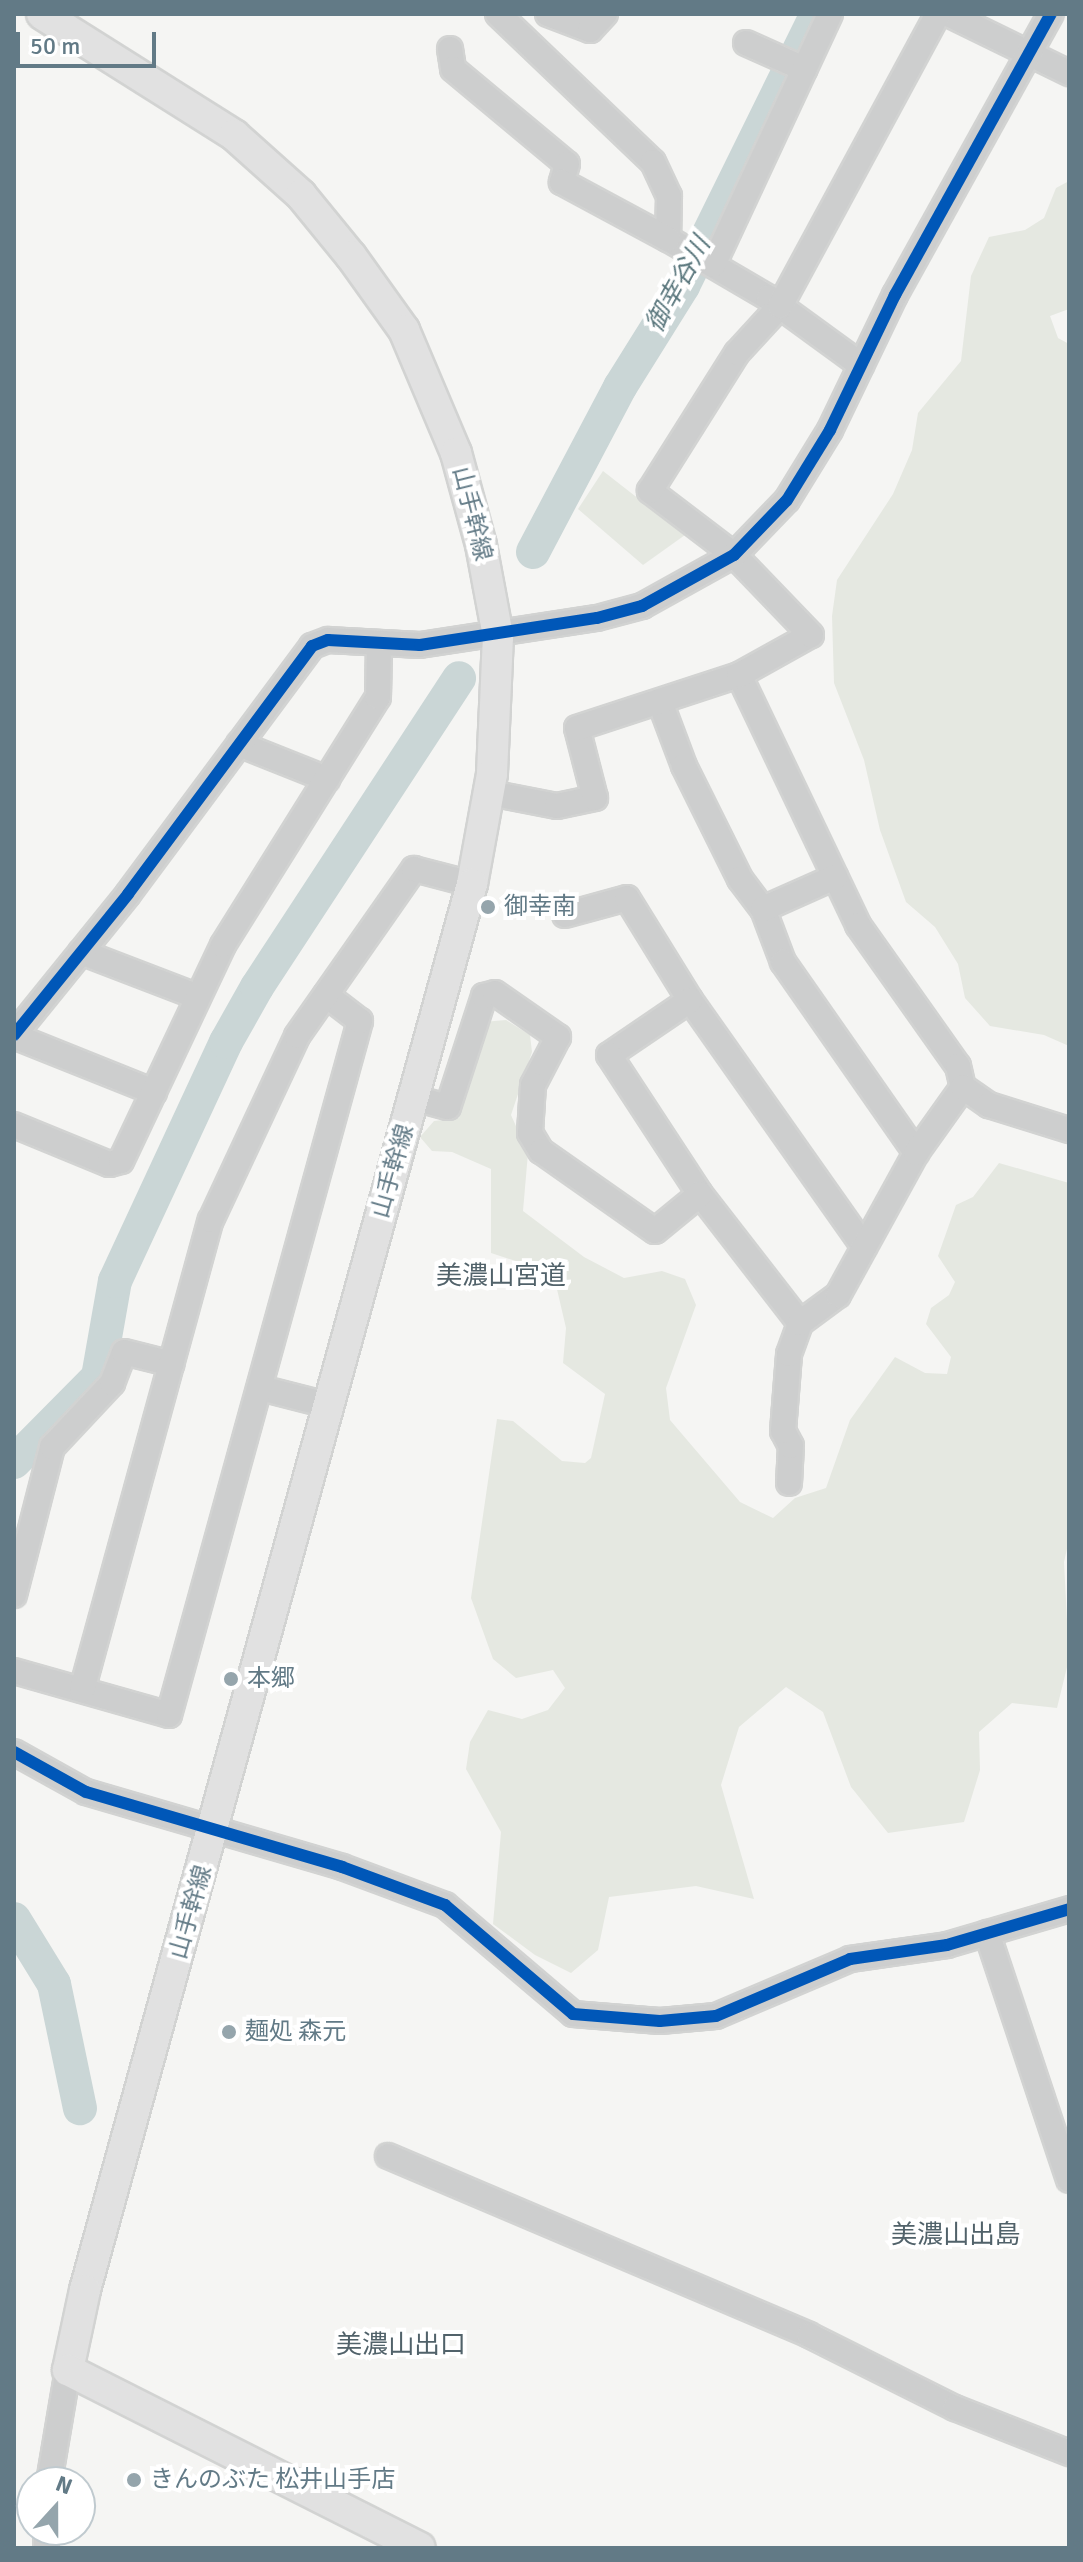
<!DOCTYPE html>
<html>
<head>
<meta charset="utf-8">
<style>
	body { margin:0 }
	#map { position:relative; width:1083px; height:2562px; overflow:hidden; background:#f5f5f3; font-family:Signika,"Noto Sans JP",sans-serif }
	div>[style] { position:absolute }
	.green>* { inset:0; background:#e5e8e1 }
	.river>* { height:34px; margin:-17px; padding:0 17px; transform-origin:17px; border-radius:17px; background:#cad6d6 }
	.roads { filter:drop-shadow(2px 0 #d2d3d2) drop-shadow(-2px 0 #d2d3d2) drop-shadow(0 2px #d2d3d2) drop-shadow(0 -2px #d2d3d2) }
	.minor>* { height:24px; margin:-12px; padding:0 12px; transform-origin:12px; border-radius:12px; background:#cdcece }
	.major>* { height:30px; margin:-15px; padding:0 15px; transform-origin:15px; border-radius:15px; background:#e1e1e1 }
	.cycleway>* { height:12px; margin:-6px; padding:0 6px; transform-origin:6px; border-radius:6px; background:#0057b8 }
	.dots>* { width:22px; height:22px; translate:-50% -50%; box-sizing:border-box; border:4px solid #fff; border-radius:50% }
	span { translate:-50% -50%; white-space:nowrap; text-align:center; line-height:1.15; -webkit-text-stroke:8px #fff; paint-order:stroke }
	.street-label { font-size:24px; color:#627a86 }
	.poi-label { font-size:24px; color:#627a86 }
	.left { translate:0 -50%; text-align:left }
	.water-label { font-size:26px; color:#59767c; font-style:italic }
	.neighbourhood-label { font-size:26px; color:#51626a }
	.frame { position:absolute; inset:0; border:16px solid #627a86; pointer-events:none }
	.north { position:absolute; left:16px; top:2466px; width:80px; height:80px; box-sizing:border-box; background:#fff; border:2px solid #c0cacf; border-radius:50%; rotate:21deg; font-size:22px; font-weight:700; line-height:32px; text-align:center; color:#627a86 }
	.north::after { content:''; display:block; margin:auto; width:28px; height:36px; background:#95a5ac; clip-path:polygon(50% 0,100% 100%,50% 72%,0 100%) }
	.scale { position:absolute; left:16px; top:32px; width:140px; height:36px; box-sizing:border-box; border:4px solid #627a86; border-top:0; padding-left:10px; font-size:24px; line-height:28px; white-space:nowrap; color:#627a86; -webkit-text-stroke:6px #fff; paint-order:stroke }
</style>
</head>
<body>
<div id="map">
	<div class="green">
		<div style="clip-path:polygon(1069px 181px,1069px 309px,1050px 316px,1058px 338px,1069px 344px,1069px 1046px,1044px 1035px,990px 1026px,965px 998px,958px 964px,935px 927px,906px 902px,880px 830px,864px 760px,834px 683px,832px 616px,837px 580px,893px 494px,912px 450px,918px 413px,961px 361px,971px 276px,989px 237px,1025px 230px,1044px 218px,1056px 188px)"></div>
		<div style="clip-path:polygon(603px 471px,685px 535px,643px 565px,578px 509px)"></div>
		<div style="clip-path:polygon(506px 1020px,530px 1035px,532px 1052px,511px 1115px,528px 1153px,523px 1211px,584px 1257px,624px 1278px,662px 1271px,685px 1279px,696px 1305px,666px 1388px,670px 1420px,740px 1502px,773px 1518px,795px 1498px,826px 1488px,850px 1420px,895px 1357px,925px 1373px,947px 1374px,951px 1357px,926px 1324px,931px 1308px,949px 1295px,955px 1282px,938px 1256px,956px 1205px,973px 1197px,999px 1163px,1069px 1183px,1069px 1540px,1064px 1562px,1069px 1659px,1057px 1708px,1012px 1703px,979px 1732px,980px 1770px,964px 1822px,888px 1833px,851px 1787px,823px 1712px,786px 1687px,739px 1727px,721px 1785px,754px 1899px,696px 1886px,609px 1897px,598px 1950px,571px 1973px,535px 1955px,493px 1924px,501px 1832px,466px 1769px,470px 1742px,488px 1710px,522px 1719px,548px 1710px,565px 1688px,553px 1670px,516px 1678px,493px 1659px,471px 1598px,497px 1419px,513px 1421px,562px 1461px,585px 1463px,591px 1458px,605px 1394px,563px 1363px,566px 1328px,556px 1285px,528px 1265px,491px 1253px,491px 1169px,452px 1152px,432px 1151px,420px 1137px,434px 1121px,459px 1118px,483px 1022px)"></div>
	</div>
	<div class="river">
		<div style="left:533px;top:552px;width:187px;rotate:-62.2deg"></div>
		<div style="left:620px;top:387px;width:119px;rotate:-58deg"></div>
		<div style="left:683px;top:286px;width:303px;rotate:-63.8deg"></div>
		<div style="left:14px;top:1462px;width:120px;rotate:-45.3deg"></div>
		<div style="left:98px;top:1377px;width:97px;rotate:-80deg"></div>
		<div style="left:115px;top:1281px;width:264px;rotate:-65.1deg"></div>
		<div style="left:226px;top:1042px;width:63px;rotate:-60.6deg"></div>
		<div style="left:257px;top:987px;width:369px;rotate:-56.8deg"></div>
		<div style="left:14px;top:1919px;width:76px;rotate:58.4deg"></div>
		<div style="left:54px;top:1984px;width:127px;rotate:78.2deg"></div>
	</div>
	<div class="roads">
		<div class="minor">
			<div style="left:498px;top:14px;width:214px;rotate:43.7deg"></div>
			<div style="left:653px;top:162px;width:38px;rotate:65deg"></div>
			<div style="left:669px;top:196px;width:43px;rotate:91.3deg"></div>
			<div style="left:668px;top:239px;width:117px;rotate:30.3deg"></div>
			<div style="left:769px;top:298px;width:114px;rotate:36.1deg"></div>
			<div style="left:548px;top:14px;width:45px;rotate:20.9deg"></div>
			<div style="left:590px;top:30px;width:22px;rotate:-47deg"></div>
			<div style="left:948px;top:14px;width:135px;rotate:26deg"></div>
			<div style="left:746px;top:43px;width:64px;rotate:24.1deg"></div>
			<div style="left:450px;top:49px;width:20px;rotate:81deg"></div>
			<div style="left:453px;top:69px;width:148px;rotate:39.8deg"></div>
			<div style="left:567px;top:164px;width:19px;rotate:106deg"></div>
			<div style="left:562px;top:182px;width:120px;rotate:28.3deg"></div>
			<div style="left:713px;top:265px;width:277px;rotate:-65deg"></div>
			<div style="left:739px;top:675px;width:277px;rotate:64.5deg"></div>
			<div style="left:858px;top:925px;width:173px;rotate:54.7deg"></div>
			<div style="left:958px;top:1066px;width:22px;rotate:77deg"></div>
			<div style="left:660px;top:702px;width:68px;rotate:69.4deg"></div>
			<div style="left:684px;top:766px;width:126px;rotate:63.6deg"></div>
			<div style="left:740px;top:879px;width:38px;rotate:53deg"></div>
			<div style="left:763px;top:909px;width:57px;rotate:69.3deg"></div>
			<div style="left:783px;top:962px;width:233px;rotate:55.1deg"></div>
			<div style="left:239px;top:744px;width:95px;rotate:21.7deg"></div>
			<div style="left:490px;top:793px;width:68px;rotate:11deg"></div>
			<div style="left:557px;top:806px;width:39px;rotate:-12deg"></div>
			<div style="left:595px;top:798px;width:72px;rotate:-104.4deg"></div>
			<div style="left:577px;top:728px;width:170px;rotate:-18.1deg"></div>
			<div style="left:739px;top:675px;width:82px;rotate:-29.1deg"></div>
			<div style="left:811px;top:635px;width:111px;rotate:-133.9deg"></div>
			<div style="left:734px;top:555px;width:106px;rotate:-142.7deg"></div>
			<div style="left:650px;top:491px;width:163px;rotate:-57.8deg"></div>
			<div style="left:737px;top:353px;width:64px;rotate:-47.5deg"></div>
			<div style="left:780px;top:306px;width:332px;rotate:-61.6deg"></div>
			<div style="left:763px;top:909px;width:79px;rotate:-24deg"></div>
			<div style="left:565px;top:915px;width:64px;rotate:-15.3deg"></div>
			<div style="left:627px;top:898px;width:120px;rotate:58.3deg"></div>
			<div style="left:690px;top:1000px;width:302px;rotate:54.8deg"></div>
			<div style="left:81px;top:952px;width:125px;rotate:21deg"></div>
			<div style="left:690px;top:1000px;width:98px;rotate:145.8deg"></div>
			<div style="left:609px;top:1055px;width:166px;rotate:56.8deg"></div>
			<div style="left:700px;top:1194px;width:163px;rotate:52.2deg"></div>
			<div style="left:14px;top:1035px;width:181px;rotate:-51deg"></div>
			<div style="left:128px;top:894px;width:309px;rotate:-53.4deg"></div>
			<div style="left:312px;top:646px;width:17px;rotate:-21deg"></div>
			<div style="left:328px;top:640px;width:92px;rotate:3.1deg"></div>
			<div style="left:420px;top:645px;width:179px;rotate:-8.7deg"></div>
			<div style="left:597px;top:618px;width:47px;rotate:-14.9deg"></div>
			<div style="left:642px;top:606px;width:105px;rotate:-29deg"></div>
			<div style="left:734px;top:555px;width:76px;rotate:-46.1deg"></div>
			<div style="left:787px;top:500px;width:82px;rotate:-58.4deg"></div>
			<div style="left:830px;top:430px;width:150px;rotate:-64.3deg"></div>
			<div style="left:895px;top:295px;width:321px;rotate:-61deg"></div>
			<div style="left:14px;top:1036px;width:151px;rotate:21.8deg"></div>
			<div style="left:414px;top:1098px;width:35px;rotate:15deg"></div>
			<div style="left:448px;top:1107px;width:117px;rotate:-72deg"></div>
			<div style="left:484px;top:996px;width:11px;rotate:-15deg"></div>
			<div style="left:495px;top:993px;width:77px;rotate:34.9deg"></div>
			<div style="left:558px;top:1037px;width:54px;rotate:117.5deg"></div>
			<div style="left:533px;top:1085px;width:48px;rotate:93.6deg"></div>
			<div style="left:530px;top:1133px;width:21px;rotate:59deg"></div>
			<div style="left:541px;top:1151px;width:139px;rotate:35.1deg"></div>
			<div style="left:655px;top:1231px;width:58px;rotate:-39.4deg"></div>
			<div style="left:14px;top:1125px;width:103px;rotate:22.3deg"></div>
			<div style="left:109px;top:1164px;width:12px;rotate:-14deg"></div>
			<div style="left:121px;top:1161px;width:239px;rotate:-64.7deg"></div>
			<div style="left:223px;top:945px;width:292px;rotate:-58deg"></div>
			<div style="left:378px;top:697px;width:54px;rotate:-88.9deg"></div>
			<div style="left:261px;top:1388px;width:68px;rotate:14.4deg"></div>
			<div style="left:789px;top:1483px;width:37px;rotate:-87deg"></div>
			<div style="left:791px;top:1446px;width:17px;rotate:-118deg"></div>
			<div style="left:783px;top:1431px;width:77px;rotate:-85.5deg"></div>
			<div style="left:789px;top:1354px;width:33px;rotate:-70deg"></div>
			<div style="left:800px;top:1323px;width:47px;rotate:-36.4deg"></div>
			<div style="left:838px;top:1295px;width:162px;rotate:-61.2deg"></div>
			<div style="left:916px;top:1153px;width:81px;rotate:-54.5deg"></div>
			<div style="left:963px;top:1087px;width:32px;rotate:35deg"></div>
			<div style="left:989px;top:1105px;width:84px;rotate:17.4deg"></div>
			<div style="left:14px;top:1595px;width:153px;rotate:-75.6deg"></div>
			<div style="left:52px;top:1447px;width:88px;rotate:-46.8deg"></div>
			<div style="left:112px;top:1383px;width:33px;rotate:-69deg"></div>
			<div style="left:124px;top:1352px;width:49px;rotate:14deg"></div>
			<div style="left:14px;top:1671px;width:161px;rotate:15.8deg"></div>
			<div style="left:169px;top:1715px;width:720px;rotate:-74.61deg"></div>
			<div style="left:360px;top:1021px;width:43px;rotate:-142.6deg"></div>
			<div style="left:82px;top:1690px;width:487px;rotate:-74.7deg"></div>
			<div style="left:211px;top:1220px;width:203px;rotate:-64.9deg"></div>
			<div style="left:297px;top:1036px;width:204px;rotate:-55deg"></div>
			<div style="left:414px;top:869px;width:60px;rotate:14.5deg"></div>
			<div style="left:14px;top:1752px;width:82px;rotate:29.1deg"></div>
			<div style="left:86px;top:1792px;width:267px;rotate:16.3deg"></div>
			<div style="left:342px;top:1867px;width:110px;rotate:20.3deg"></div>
			<div style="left:445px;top:1905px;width:168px;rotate:40.4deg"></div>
			<div style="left:573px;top:2014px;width:87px;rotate:4.6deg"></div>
			<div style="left:660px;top:2021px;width:56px;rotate:-5.1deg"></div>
			<div style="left:716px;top:2016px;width:146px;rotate:-23deg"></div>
			<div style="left:850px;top:1959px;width:98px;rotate:-8.2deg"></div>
			<div style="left:947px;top:1945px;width:127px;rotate:-16.4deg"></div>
			<div style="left:987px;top:1933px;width:260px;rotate:71.6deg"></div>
			<div style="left:388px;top:2156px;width:457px;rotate:23deg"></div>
			<div style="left:809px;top:2335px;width:163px;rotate:26.6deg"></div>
			<div style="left:955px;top:2408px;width:123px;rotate:21.5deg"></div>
			<div style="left:49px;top:2482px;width:114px;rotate:-80.4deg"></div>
			<div style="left:46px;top:2530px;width:18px;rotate:90deg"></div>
		</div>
		<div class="major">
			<div style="left:42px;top:14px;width:227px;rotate:32.2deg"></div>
			<div style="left:234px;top:135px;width:90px;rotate:41.8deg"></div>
			<div style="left:301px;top:195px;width:79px;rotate:50.7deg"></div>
			<div style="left:351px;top:256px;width:91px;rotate:54.4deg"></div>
			<div style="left:404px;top:330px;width:134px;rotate:67.1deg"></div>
			<div style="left:456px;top:453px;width:95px;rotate:74.8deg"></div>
			<div style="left:481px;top:545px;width:93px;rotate:79.4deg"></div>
			<div style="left:498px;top:636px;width:138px;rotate:92.5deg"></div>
			<div style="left:492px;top:774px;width:112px;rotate:100.3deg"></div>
			<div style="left:472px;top:884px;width:1458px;rotate:105.39deg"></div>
			<div style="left:85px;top:2290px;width:82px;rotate:102deg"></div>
			<div style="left:68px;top:2370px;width:394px;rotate:26.8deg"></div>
		</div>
	</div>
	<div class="cycleway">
		<div style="left:14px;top:1035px;width:181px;rotate:-51deg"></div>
		<div style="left:128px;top:894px;width:309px;rotate:-53.4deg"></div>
		<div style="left:312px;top:646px;width:17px;rotate:-21deg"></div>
		<div style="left:328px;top:640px;width:92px;rotate:3.1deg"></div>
		<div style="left:420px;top:645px;width:179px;rotate:-8.7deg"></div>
		<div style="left:597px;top:618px;width:47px;rotate:-14.9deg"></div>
		<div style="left:642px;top:606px;width:105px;rotate:-29deg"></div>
		<div style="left:734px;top:555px;width:76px;rotate:-46.1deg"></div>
		<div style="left:787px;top:500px;width:82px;rotate:-58.4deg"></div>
		<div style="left:830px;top:430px;width:150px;rotate:-64.3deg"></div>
		<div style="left:895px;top:295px;width:321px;rotate:-61deg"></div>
		<div style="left:14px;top:1752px;width:82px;rotate:29.1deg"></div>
		<div style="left:86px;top:1792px;width:267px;rotate:16.3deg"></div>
		<div style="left:342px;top:1867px;width:110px;rotate:20.3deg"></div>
		<div style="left:445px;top:1905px;width:168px;rotate:40.4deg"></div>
		<div style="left:573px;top:2014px;width:87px;rotate:4.6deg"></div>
		<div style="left:660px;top:2021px;width:56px;rotate:-5.1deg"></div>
		<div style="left:716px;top:2016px;width:146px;rotate:-23deg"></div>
		<div style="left:850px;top:1959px;width:98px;rotate:-8.2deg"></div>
		<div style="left:947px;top:1945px;width:127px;rotate:-16.4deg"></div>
	</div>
	<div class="dots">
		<div style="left:488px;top:907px;background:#95a5ac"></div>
		<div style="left:231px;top:1679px;background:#95a5ac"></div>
		<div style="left:229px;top:2032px;background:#95a5ac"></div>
		<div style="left:134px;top:2480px;background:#95a5ac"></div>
	</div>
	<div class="street-label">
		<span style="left:472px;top:514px;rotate:76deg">山手幹線</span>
		<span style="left:393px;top:1171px;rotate:-74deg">山手幹線</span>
		<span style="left:191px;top:1912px;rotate:-74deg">山手幹線</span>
	</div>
	<div class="poi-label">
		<span class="left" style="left:504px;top:907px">御幸南</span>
		<span class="left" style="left:247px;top:1679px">本郷</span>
		<span class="left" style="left:245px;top:2032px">麺処 森元</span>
		<span class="left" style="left:150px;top:2480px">きんのぶた 松井山手店</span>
	</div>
	<div class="water-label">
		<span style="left:679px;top:285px;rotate:-61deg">御幸谷川</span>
	</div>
	<div class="neighbourhood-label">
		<span style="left:501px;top:1277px">美濃山宮道</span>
		<span style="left:956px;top:2236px">美濃山出島</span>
		<span style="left:401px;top:2346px">美濃山出口</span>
	</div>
	<div class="frame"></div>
	<div class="north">N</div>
	<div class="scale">50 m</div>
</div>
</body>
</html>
